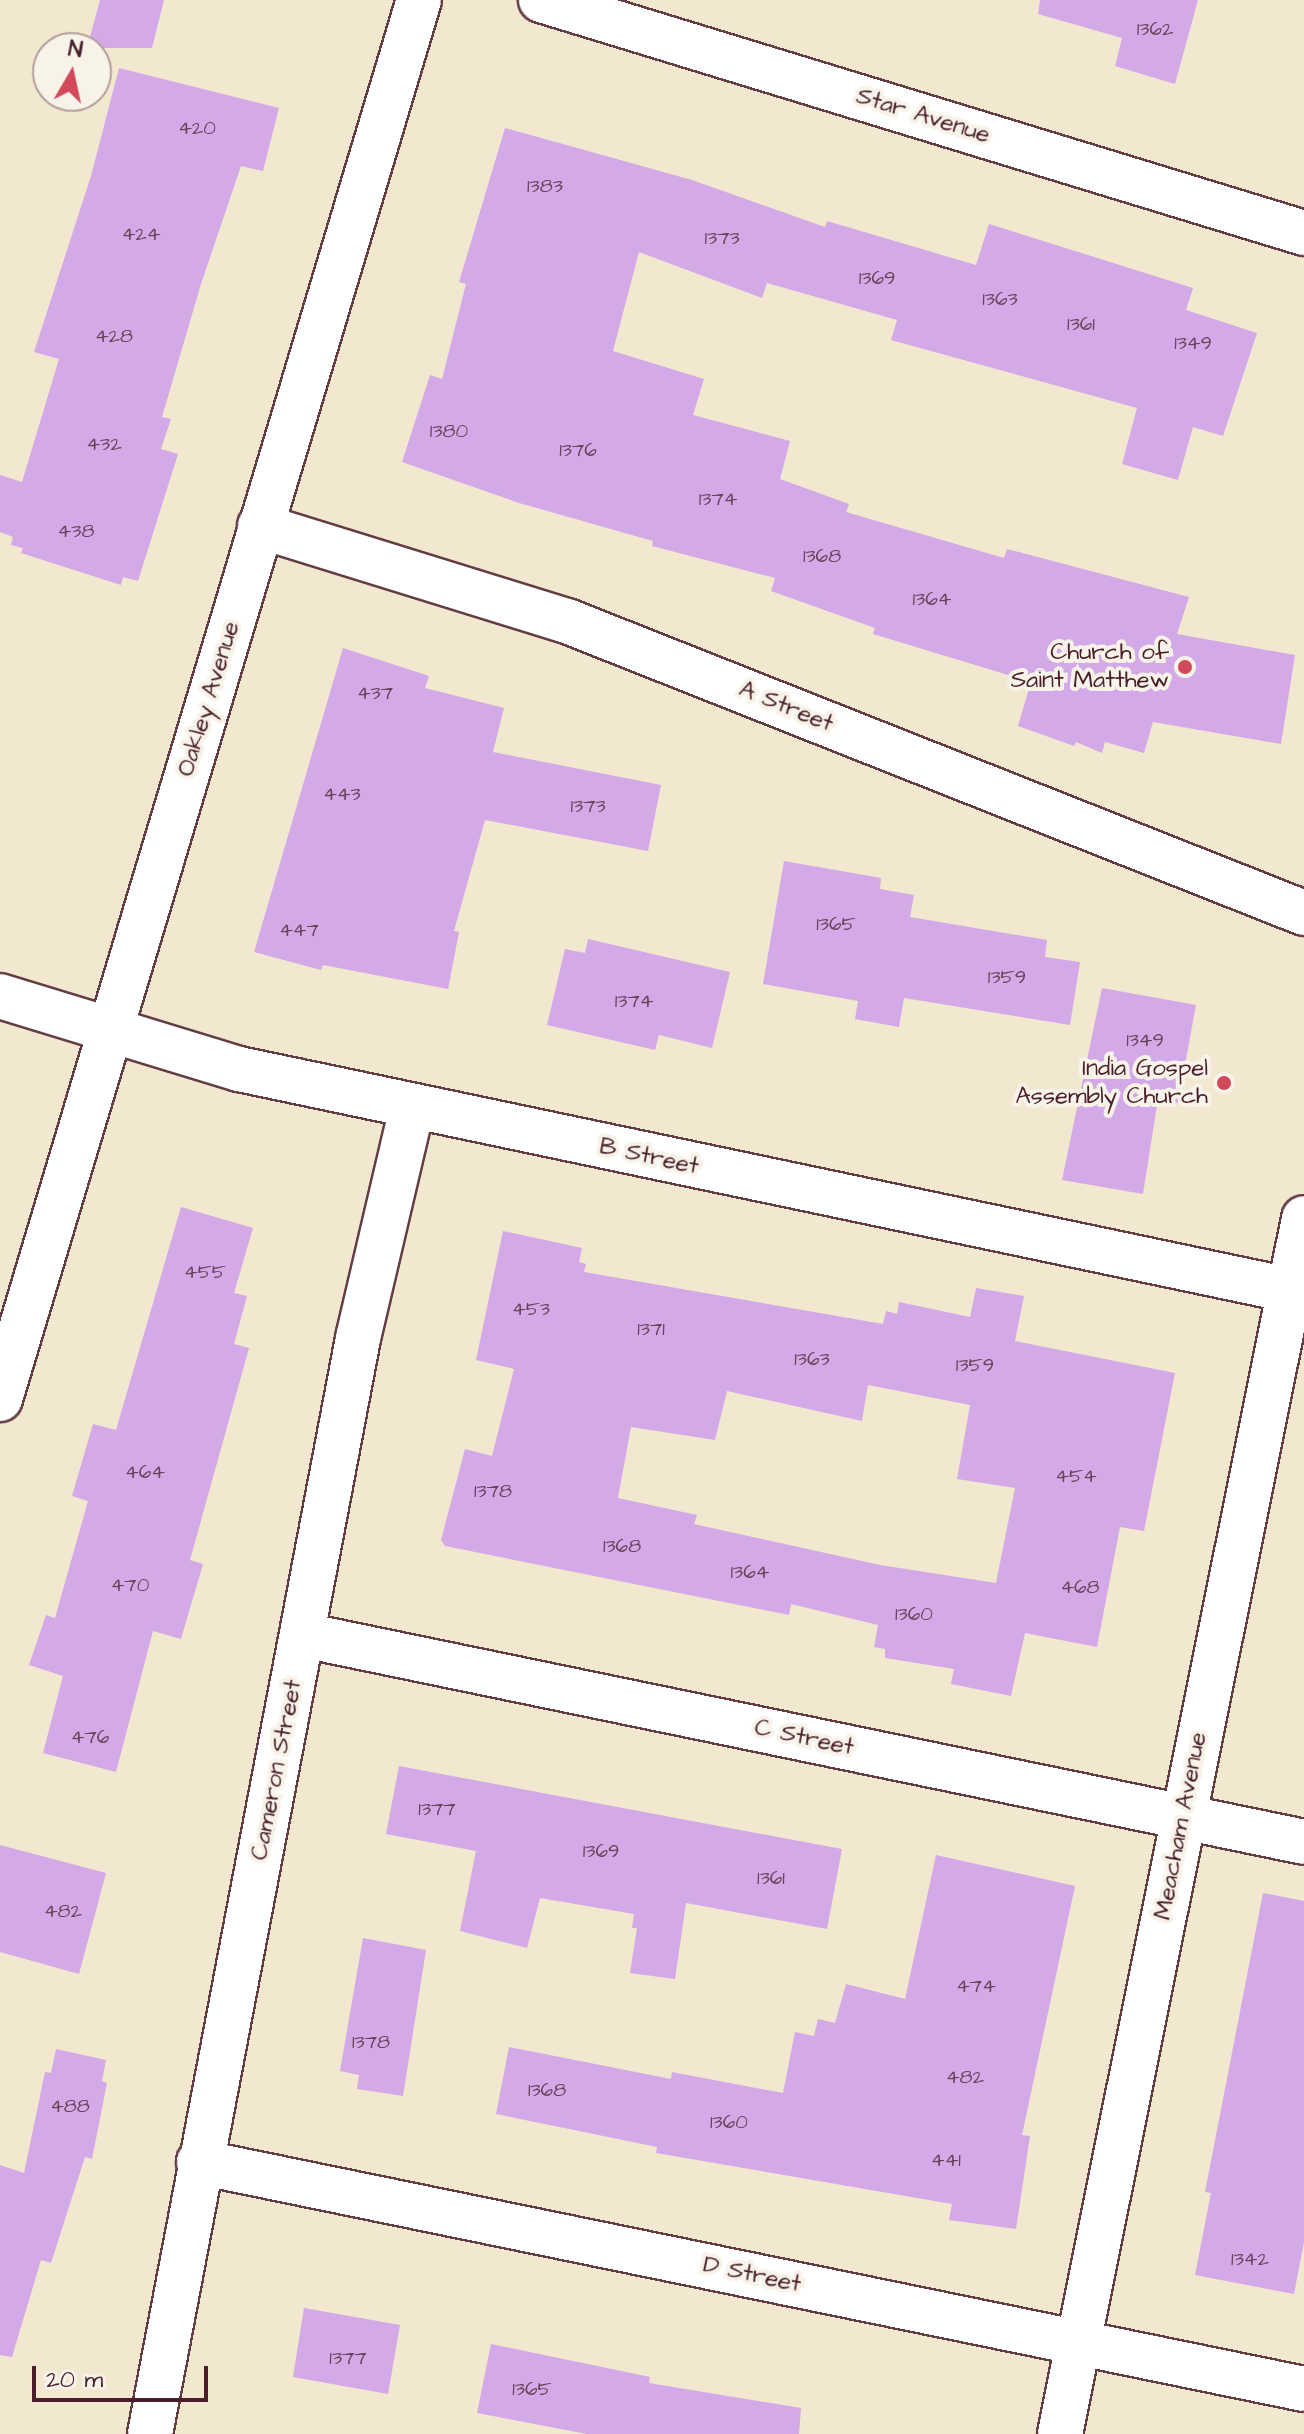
<!DOCTYPE html>
<html>
<head>
<meta charset="utf-8">
<style>
	body { margin:0 }
	#map { position:relative; width:1304px; height:2434px; overflow:hidden; background:#f2e7cf; font-family:"Architects Daughter",sans-serif }
	div>[style] { position:absolute }
	.building>* { inset:0; background:#d3a9e8 }
	.roads { filter:drop-shadow(2px 0 #633d44) drop-shadow(-2px 0 #633d44) drop-shadow(0 2px #633d44) drop-shadow(0 -2px #633d44) }
	.street>* { height:44px; margin:-22px; padding:0 22px; transform-origin:22px; border-radius:22px; background:#fff }
	.secondary>* { height:44px; margin:-22px; padding:0 22px; transform-origin:22px; border-radius:22px; background:#fff }
	.dots>* { width:22px; height:22px; translate:-50% -50%; box-sizing:border-box; border:4px solid #f7f3e8; border-radius:50% }
	span { translate:-50% -50%; white-space:nowrap; text-align:center; line-height:1.15; -webkit-text-stroke:8px #f7f3e8; paint-order:stroke }
	.number-label { font-size:20px; color:#6c425a }
	.number-label span { -webkit-text-stroke-width:0 }
	.street-label { font-size:24px; color:#4a1f2b }
	.poi-label { font-size:24px; color:#4a1f2b }
	.right { translate:-100% -50%; text-align:right }
	.north { position:absolute; left:32px; top:32px; width:80px; height:80px; box-sizing:border-box; background:#f7f3e8; border:2px solid #b29e9c; border-radius:50%; rotate:9deg; font-size:22px; font-weight:700; line-height:32px; text-align:center; color:#4a1f2b }
	.north::after { content:''; display:block; margin:auto; width:28px; height:36px; background:#d1495b; clip-path:polygon(50% 0,100% 100%,50% 72%,0 100%) }
	.scale { position:absolute; left:32px; top:2366px; width:176px; height:36px; box-sizing:border-box; border:4px solid #4a1f2b; border-top:0; padding-left:10px; font-size:24px; line-height:28px; white-space:nowrap; color:#4a1f2b; -webkit-text-stroke:6px #f7f3e8; paint-order:stroke }
</style>
</head>
<body>
<div id="map">
	<div class="building">
		<div style="clip-path:polygon(100px 0,164px 0,152px 48px,87px 48px)"></div>
		<div style="clip-path:polygon(1040px 0,1198px 0,1175px 84px,1115px 66px,1122px 38px,1038px 14px)"></div>
		<div style="clip-path:polygon(119px 68px,279px 108px,263px 171px,241px 166px,201px 284px,162px 417px,171px 419px,161px 449px,178px 454px,138px 581px,123px 577px,121px 585px,21px 553px,23px 548px,11px 545px,13px 537px,0 532px,0 475px,22px 482px,59px 359px,34px 352px,91px 176px)"></div>
		<div style="clip-path:polygon(505px 128px,692px 180px,825px 227px,827px 221px,976px 265px,989px 224px,1193px 288px,1186px 310px,1257px 333px,1223px 436px,1193px 427px,1178px 480px,1122px 464px,1137px 408px,891px 340px,897px 320px,767px 283px,762px 298px,639px 252px,613px 351px,704px 379px,693px 415px,790px 441px,780px 479px,849px 504px,846px 512px,1004px 558px,1007px 549px,1189px 597px,1177px 634px,1295px 655px,1281px 744px,1153px 722px,1144px 753px,1105px 742px,1102px 753px,1076px 742px,1074px 746px,1018px 726px,1031px 682px,873px 634px,875px 628px,771px 591px,775px 578px,652px 546px,653px 541px,519px 503px,402px 462px,430px 375px,442px 379px,466px 284px,459px 282px)"></div>
		<div style="clip-path:polygon(343px 648px,429px 676px,425px 688px,504px 708px,493px 752px,661px 785px,648px 851px,485px 820px,454px 931px,459px 932px,448px 989px,323px 965px,321px 970px,254px 952px)"></div>
		<div style="clip-path:polygon(784px 861px,881px 878px,880px 889px,914px 895px,910px 917px,1047px 940px,1045px 957px,1080px 962px,1070px 1025px,904px 998px,899px 1027px,855px 1019px,858px 1001px,763px 984px)"></div>
		<div style="clip-path:polygon(588px 939px,730px 972px,712px 1048px,659px 1035px,655px 1050px,547px 1025px,565px 949px,585px 953px)"></div>
		<div style="clip-path:polygon(1102px 988px,1196px 1005px,1178px 1103px,1158px 1099px,1143px 1194px,1062px 1180px)"></div>
		<div style="clip-path:polygon(181px 1207px,253px 1228px,234px 1293px,247px 1296px,234px 1344px,249px 1348px,190px 1560px,203px 1564px,181px 1639px,153px 1631px,116px 1772px,43px 1753px,63px 1676px,29px 1665px,46px 1615px,55px 1618px,88px 1501px,72px 1496px,93px 1424px,116px 1430px)"></div>
		<div style="clip-path:polygon(evenodd,503px 1231px,582px 1248px,579px 1262px,586px 1264px,584px 1272px,883px 1324px,886px 1311px,897px 1314px,899px 1302px,970px 1317px,976px 1288px,1024px 1296px,1015px 1341px,1175px 1373px,1144px 1531px,1120px 1527px,1097px 1647px,1025px 1633px,1011px 1696px,951px 1684px,954px 1669px,885px 1658px,885px 1649px,874px 1647px,878px 1625px,791px 1604px,789px 1615px,445px 1546px,441px 1540px,465px 1449px,492px 1456px,514px 1369px,476px 1360px,503px 1231px,868px 1385px,970px 1405px,957px 1479px,1015px 1488px,996px 1583px,880px 1565px,694px 1524px,697px 1515px,618px 1498px,631px 1427px,715px 1440px,727px 1391px,862px 1421px,868px 1385px)"></div>
		<div style="clip-path:polygon(399px 1766px,842px 1849px,827px 1929px,686px 1903px,675px 1979px,630px 1973px,637px 1928px,632px 1928px,634px 1914px,540px 1898px,527px 1948px,460px 1931px,476px 1851px,386px 1834px)"></div>
		<div style="clip-path:polygon(0 1845px,106px 1873px,79px 1974px,0 1952px)"></div>
		<div style="clip-path:polygon(936px 1855px,1075px 1886px,1022px 2135px,1030px 2136px,1016px 2229px,949px 2220px,952px 2204px,656px 2153px,657px 2147px,496px 2114px,509px 2047px,671px 2079px,672px 2072px,783px 2093px,795px 2032px,814px 2036px,818px 2019px,835px 2023px,846px 1984px,905px 1999px)"></div>
		<div style="clip-path:polygon(1263px 1893px,1304px 1901px,1304px 2242px,1294px 2294px,1195px 2275px,1211px 2193px,1205px 2192px)"></div>
		<div style="clip-path:polygon(363px 1938px,426px 1950px,403px 2096px,357px 2089px,359px 2075px,340px 2071px)"></div>
		<div style="clip-path:polygon(56px 2049px,106px 2060px,102px 2081px,107px 2083px,92px 2159px,85px 2157px,51px 2263px,41px 2260px,12px 2357px,0 2355px,0 2165px,24px 2173px,45px 2072px,51px 2073px)"></div>
		<div style="clip-path:polygon(304px 2308px,400px 2325px,388px 2394px,293px 2377px)"></div>
		<div style="clip-path:polygon(491px 2344px,650px 2377px,649px 2383px,801px 2408px,799px 2434px,587px 2434px,477px 2413px)"></div>
	</div>
	<div class="roads">
		<div class="street">
			<div style="left:541px;top:0;width:798px;rotate:16.98deg"></div>
			<div style="left:260px;top:526px;width:321px;rotate:17.2deg"></div>
			<div style="left:567px;top:621px;width:793px;rotate:21.61deg"></div>
			<div style="left:0;top:996px;width:250px;rotate:17deg"></div>
			<div style="left:239px;top:1069px;width:1088px;rotate:11.88deg"></div>
			<div style="left:0;top:1399px;width:1460px;rotate:-73.33deg"></div>
			<div style="left:303px;top:1635px;width:1022px;rotate:11.68deg"></div>
			<div style="left:199px;top:2162px;width:1128px;rotate:11.61deg"></div>
			<div style="left:150px;top:2434px;width:1116px;rotate:-79.25deg"></div>
			<div style="left:358px;top:1338px;width:236px;rotate:-76.8deg"></div>
		</div>
		<div class="secondary">
			<div style="left:1060px;top:2434px;width:1240px;rotate:-78.65deg"></div>
		</div>
	</div>
	<div class="dots">
		<div style="left:1185px;top:667px;background:#d1495b"></div>
		<div style="left:1224px;top:1083px;background:#d1495b"></div>
	</div>
	<div class="number-label">
		<span style="left:1155px;top:29px">1362</span>
		<span style="left:197px;top:128px">420</span>
		<span style="left:545px;top:186px">1383</span>
		<span style="left:141px;top:234px">424</span>
		<span style="left:722px;top:238px">1373</span>
		<span style="left:877px;top:278px">1369</span>
		<span style="left:1000px;top:299px">1363</span>
		<span style="left:1081px;top:324px">1361</span>
		<span style="left:114px;top:336px">428</span>
		<span style="left:1193px;top:343px">1349</span>
		<span style="left:449px;top:431px">1380</span>
		<span style="left:104px;top:444px">432</span>
		<span style="left:578px;top:450px">1376</span>
		<span style="left:718px;top:499px">1374</span>
		<span style="left:76px;top:531px">438</span>
		<span style="left:822px;top:556px">1368</span>
		<span style="left:932px;top:599px">1364</span>
		<span style="left:375px;top:693px">437</span>
		<span style="left:342px;top:794px">443</span>
		<span style="left:588px;top:806px">1373</span>
		<span style="left:836px;top:924px">1365</span>
		<span style="left:299px;top:930px">447</span>
		<span style="left:1007px;top:977px">1359</span>
		<span style="left:634px;top:1001px">1374</span>
		<span style="left:1145px;top:1040px">1349</span>
		<span style="left:205px;top:1272px">455</span>
		<span style="left:531px;top:1309px">453</span>
		<span style="left:651px;top:1329px">1371</span>
		<span style="left:812px;top:1359px">1363</span>
		<span style="left:975px;top:1365px">1359</span>
		<span style="left:145px;top:1472px">464</span>
		<span style="left:1076px;top:1476px">454</span>
		<span style="left:493px;top:1491px">1378</span>
		<span style="left:622px;top:1546px">1368</span>
		<span style="left:750px;top:1572px">1364</span>
		<span style="left:130px;top:1585px">470</span>
		<span style="left:1080px;top:1587px">468</span>
		<span style="left:914px;top:1614px">1360</span>
		<span style="left:90px;top:1737px">476</span>
		<span style="left:437px;top:1809px">1377</span>
		<span style="left:601px;top:1851px">1369</span>
		<span style="left:771px;top:1878px">1361</span>
		<span style="left:63px;top:1911px">482</span>
		<span style="left:976px;top:1986px">474</span>
		<span style="left:371px;top:2042px">1378</span>
		<span style="left:965px;top:2077px">482</span>
		<span style="left:547px;top:2090px">1368</span>
		<span style="left:70px;top:2106px">488</span>
		<span style="left:729px;top:2122px">1360</span>
		<span style="left:946px;top:2160px">441</span>
		<span style="left:1250px;top:2259px">1342</span>
		<span style="left:348px;top:2358px">1377</span>
		<span style="left:532px;top:2389px">1365</span>
	</div>
	<div class="street-label">
		<span style="left:923px;top:116px;rotate:17deg">Star Avenue</span>
		<span style="left:209px;top:699px;rotate:-73deg">Oakley Avenue</span>
		<span style="left:786px;top:707px;rotate:22deg">A Street</span>
		<span style="left:649px;top:1157px;rotate:12deg">B Street</span>
		<span style="left:804px;top:1738px;rotate:12deg">C Street</span>
		<span style="left:277px;top:1770px;rotate:-79deg">Cameron Street</span>
		<span style="left:1181px;top:1826px;rotate:-79deg">Meacham Avenue</span>
		<span style="left:752px;top:2275px;rotate:12deg">D Street</span>
	</div>
	<div class="poi-label">
		<span class="right" style="left:1169px;top:667px">Church of<br>Saint Matthew</span>
		<span class="right" style="left:1208px;top:1083px">India Gospel<br>Assembly Church</span>
	</div>
	<div class="north">N</div>
	<div class="scale">20 m</div>
</div>
</body>
</html>
